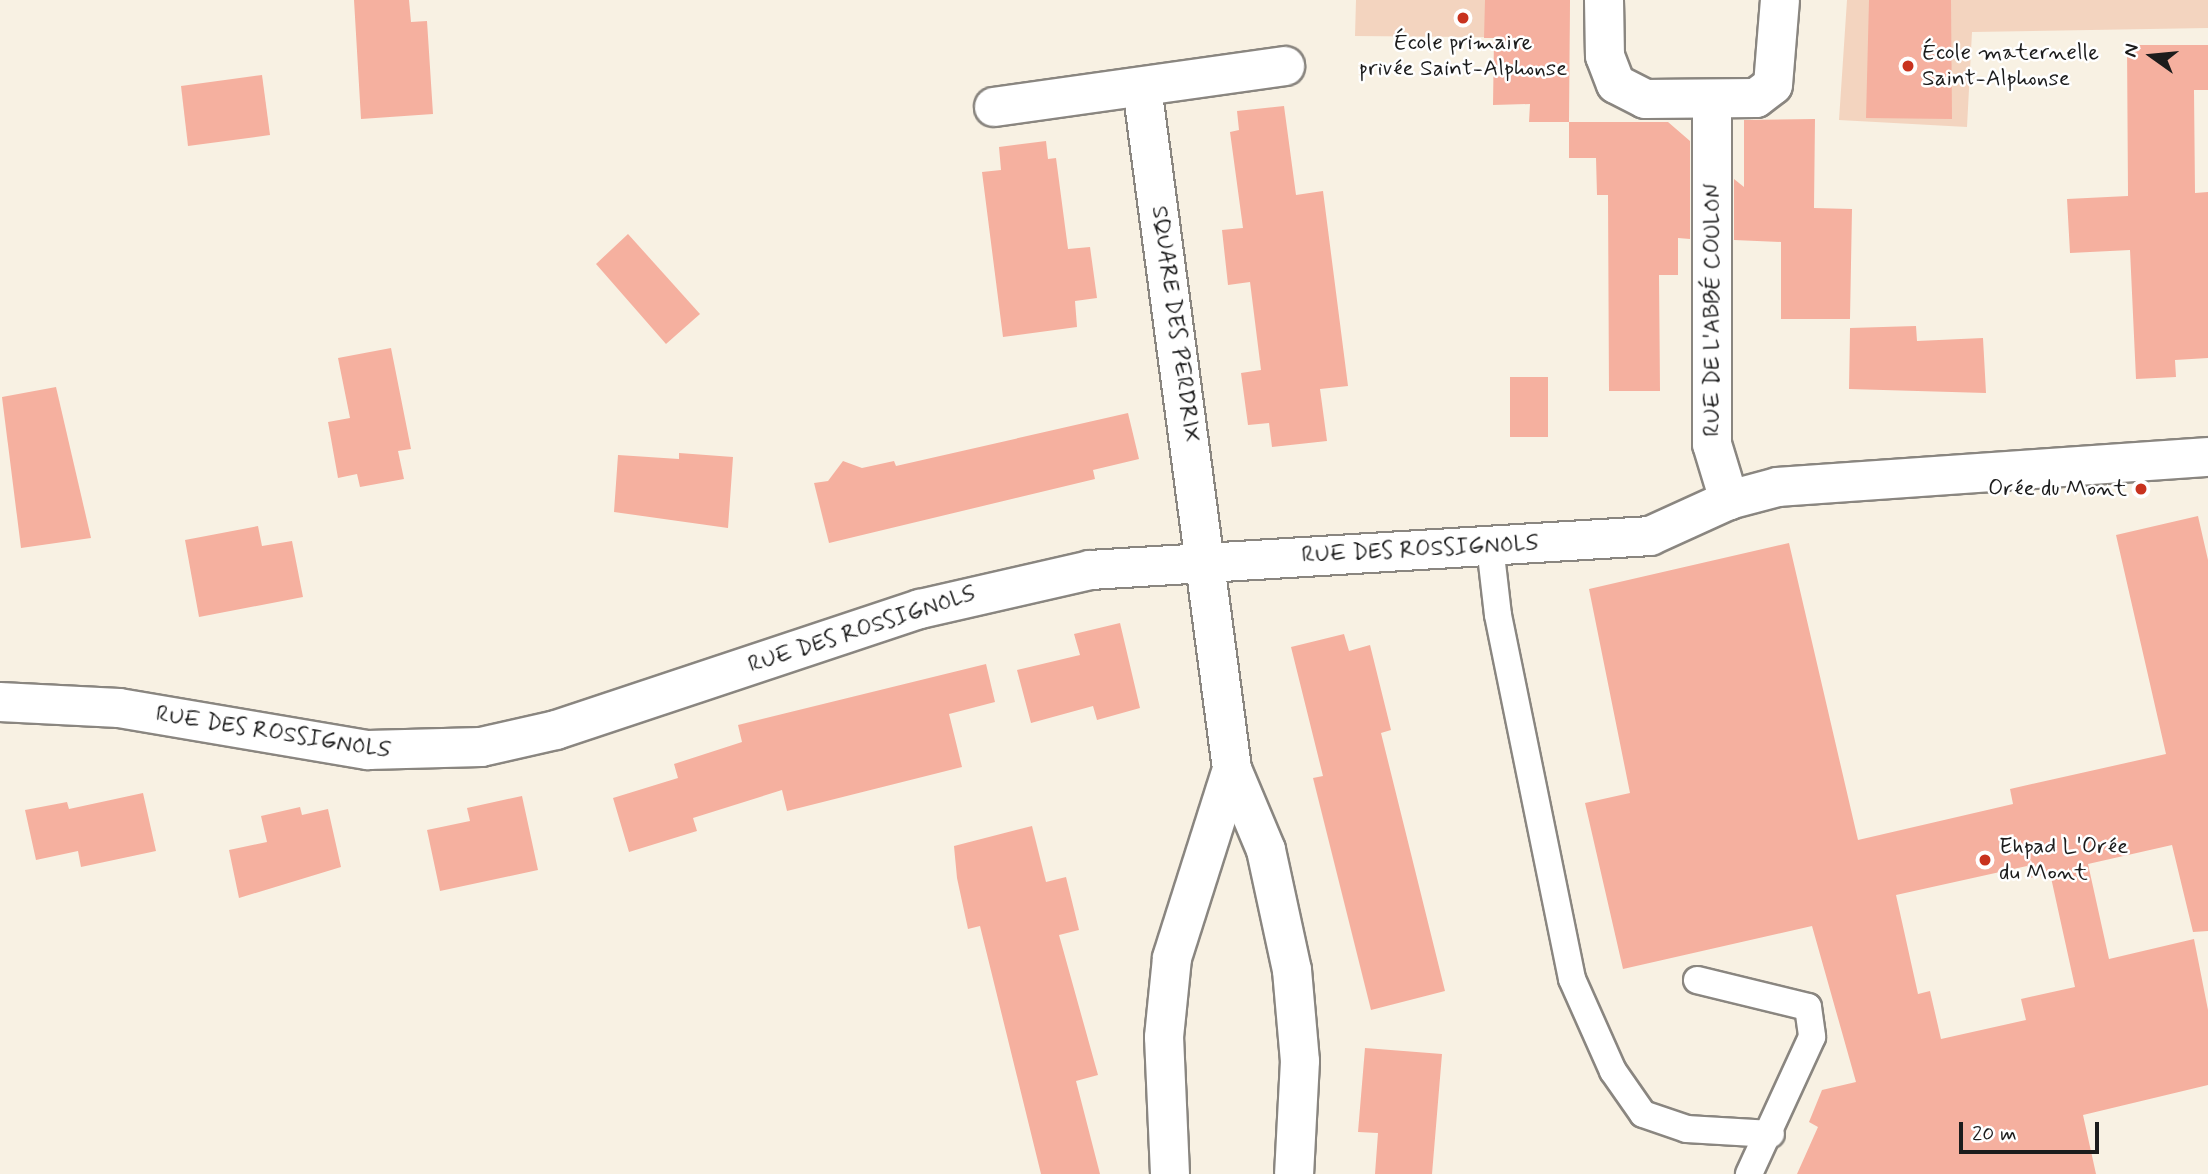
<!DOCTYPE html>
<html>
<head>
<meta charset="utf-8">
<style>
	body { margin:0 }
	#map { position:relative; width:2208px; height:1174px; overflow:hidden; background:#f8f1e3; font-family:Mynerve,sans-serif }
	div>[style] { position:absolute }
	.built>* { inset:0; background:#f3d4bf }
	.building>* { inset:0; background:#f5b09f }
	.roads { filter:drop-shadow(2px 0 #8a8680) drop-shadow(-2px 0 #8a8680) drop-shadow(0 2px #8a8680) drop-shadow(0 -2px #8a8680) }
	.service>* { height:26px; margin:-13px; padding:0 13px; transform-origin:13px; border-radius:13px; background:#fff }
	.minor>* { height:38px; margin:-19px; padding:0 19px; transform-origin:19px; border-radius:19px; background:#fff }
	.dots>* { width:19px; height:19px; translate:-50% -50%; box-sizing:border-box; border:4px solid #fff; border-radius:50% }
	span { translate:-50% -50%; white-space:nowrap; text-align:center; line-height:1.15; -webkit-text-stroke:5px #fff; paint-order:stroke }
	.poi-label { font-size:23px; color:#1c1c1c }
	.left { translate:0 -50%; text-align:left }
	.right { translate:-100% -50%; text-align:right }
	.street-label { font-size:23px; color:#1c1c1c }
	.north { position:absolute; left:2117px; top:21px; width:70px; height:70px; -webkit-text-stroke:5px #fff; paint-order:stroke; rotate:285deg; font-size:19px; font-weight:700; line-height:28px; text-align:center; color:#1c1c1c }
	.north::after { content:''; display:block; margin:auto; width:24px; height:32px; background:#1c1c1c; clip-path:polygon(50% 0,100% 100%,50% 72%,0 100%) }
	.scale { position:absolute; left:1959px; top:1122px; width:140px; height:32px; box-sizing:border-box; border:4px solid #1c1c1c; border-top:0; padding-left:9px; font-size:21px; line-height:24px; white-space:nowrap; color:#1c1c1c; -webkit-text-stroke:5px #fff; paint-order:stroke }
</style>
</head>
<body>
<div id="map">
	<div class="built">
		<div style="clip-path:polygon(1356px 0,1570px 0,1569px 38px,1355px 36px)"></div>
		<div style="clip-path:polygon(1847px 0,2208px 0,2208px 28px,1972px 32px,1967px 127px,1839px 120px)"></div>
	</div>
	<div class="building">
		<div style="clip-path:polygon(354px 0,409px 0,411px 22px,427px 21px,433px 114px,361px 119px)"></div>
		<div style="clip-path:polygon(1485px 0,1570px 0,1569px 122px,1529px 122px,1530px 104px,1493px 105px,1494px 38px,1484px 38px)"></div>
		<div style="clip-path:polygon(1869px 0,1951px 0,1952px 119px,1866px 118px)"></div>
		<div style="clip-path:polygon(2127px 45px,2208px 45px,2208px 90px,2194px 90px,2195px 193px,2208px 192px,2208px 358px,2175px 360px,2176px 377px,2136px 379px,2130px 250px,2070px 253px,2067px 199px,2128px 196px)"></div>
		<div style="clip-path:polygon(262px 75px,270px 135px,188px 146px,181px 86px)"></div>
		<div style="clip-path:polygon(1284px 106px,1296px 195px,1323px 191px,1348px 386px,1320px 389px,1327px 441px,1272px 447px,1269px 423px,1248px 425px,1241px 373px,1261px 370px,1250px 282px,1228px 285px,1222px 230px,1243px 228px,1230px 132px,1239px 130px,1237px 111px)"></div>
		<div style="clip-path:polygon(1815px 119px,1814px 208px,1852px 209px,1850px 319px,1781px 319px,1781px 242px,1734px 240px,1734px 179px,1744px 187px,1744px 120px)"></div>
		<div style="clip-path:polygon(1569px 122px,1668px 122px,1690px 141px,1690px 239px,1678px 238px,1678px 275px,1659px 275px,1660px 391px,1609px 391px,1608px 195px,1597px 195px,1596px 158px,1569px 158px)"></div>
		<div style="clip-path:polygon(1046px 141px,1048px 159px,1056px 158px,1068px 249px,1090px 247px,1097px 298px,1075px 301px,1077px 327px,1003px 337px,982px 172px,1001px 170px,999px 147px)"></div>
		<div style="clip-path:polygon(628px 234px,700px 314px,666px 344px,596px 264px)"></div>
		<div style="clip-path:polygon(1916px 326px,1917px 341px,1983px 338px,1986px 393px,1849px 389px,1850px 328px)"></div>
		<div style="clip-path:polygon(391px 348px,411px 449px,398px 451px,404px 479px,360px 487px,357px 474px,338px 478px,328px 422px,350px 418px,338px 358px)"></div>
		<div style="clip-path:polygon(1510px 377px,1548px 377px,1548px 437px,1510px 437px)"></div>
		<div style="clip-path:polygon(56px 387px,91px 538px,21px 548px,2px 397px)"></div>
		<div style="clip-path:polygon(1128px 413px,1139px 459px,1093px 470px,1095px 479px,829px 543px,814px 483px,828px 481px,843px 461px,862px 468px,894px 461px,896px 466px)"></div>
		<div style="clip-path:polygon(679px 453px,733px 457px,728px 528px,614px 512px,618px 455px,679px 459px)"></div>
		<div style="clip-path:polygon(evenodd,2198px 516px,2208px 560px,2208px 931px,2193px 932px,2172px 845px,2088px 864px,2109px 959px,2194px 939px,2208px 1010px,2208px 1085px,2083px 1115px,2096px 1174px,1797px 1174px,1818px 1127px,1809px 1122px,1822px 1090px,1856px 1082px,1812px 926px,1623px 969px,1585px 803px,1630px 793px,1589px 589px,1789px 543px,1858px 840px,2013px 804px,2010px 789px,2166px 754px,2116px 535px,2198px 516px,2027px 866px,2030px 878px,2050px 873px,2075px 987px,2021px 999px,2026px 1020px,1941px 1039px,1930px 991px,1918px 994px,1896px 895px,2027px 866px)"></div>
		<div style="clip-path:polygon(258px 526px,262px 546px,292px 541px,303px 597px,199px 617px,185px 540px)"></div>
		<div style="clip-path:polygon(1120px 623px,1140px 708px,1097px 720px,1093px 706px,1031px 723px,1017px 670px,1080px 655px,1074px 634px)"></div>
		<div style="clip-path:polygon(1344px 634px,1349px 651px,1370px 645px,1391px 730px,1381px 733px,1445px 991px,1371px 1010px,1313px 778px,1323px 776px,1291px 647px)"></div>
		<div style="clip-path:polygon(986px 664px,995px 702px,949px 714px,962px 767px,787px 811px,782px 790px,693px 818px,697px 831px,629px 852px,613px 798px,678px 778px,674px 764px,742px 742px,738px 725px)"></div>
		<div style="clip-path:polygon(143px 793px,156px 851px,81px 867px,78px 851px,36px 860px,25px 810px,67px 802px,69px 809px)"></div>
		<div style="clip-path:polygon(522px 796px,538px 870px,440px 891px,427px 830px,470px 821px,467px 808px)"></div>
		<div style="clip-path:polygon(300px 807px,302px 815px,328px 809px,341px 867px,239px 898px,229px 850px,267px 842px,261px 816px)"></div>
		<div style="clip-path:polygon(1032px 826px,1046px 882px,1066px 877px,1079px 930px,1059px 935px,1098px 1075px,1076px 1081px,1100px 1174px,1041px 1174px,980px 926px,968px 929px,957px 878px,954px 846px)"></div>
		<div style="clip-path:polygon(1365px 1048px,1442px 1054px,1432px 1174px,1375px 1174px,1378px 1133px,1358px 1132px)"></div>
	</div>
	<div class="roads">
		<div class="service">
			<div style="left:1490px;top:546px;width:69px;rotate:83.4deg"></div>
			<div style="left:1498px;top:615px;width:371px;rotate:78.5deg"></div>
			<div style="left:1572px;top:979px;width:101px;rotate:66deg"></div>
			<div style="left:1613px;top:1071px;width:52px;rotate:55.1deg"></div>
			<div style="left:1643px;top:1114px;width:46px;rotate:18.8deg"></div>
			<div style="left:1687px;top:1129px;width:84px;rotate:3.4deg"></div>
			<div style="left:1697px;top:980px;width:114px;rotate:13.7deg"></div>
			<div style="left:1808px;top:1007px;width:30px;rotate:82deg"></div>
			<div style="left:1812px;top:1037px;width:151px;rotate:114.7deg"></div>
		</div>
		<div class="minor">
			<div style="left:1604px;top:0;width:56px;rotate:89deg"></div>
			<div style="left:1605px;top:56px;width:30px;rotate:69deg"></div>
			<div style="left:1616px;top:84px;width:33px;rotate:27deg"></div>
			<div style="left:1645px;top:99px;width:111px;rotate:-0.5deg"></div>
			<div style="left:1756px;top:98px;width:21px;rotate:-37deg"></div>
			<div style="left:1773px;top:85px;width:85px;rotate:-85.3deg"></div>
			<div style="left:1142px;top:87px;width:688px;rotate:82.48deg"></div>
			<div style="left:1232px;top:769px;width:88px;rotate:67.2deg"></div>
			<div style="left:1266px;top:850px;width:123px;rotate:77.8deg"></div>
			<div style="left:1292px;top:970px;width:91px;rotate:85deg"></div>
			<div style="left:1300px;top:1061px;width:113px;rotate:93deg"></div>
			<div style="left:1712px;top:99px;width:345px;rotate:90deg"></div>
			<div style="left:1712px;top:444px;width:59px;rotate:73.1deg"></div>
			<div style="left:994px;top:107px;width:294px;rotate:-8deg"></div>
			<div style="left:0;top:702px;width:119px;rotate:2.9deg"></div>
			<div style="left:119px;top:708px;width:253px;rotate:9.6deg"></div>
			<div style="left:368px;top:750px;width:113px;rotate:-1.5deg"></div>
			<div style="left:481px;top:747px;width:77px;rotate:-12.8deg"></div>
			<div style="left:556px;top:730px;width:384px;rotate:-18.4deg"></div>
			<div style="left:920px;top:609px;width:174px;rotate:-12.9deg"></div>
			<div style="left:1090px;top:570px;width:561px;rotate:-3.47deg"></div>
			<div style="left:1650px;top:536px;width:87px;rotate:-24.5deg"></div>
			<div style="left:1729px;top:500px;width:51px;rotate:-14.9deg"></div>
			<div style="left:1778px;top:487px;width:431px;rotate:-4deg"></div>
			<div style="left:1170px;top:1174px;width:137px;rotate:-92.5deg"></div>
			<div style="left:1164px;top:1037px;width:79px;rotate:-84.2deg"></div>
			<div style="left:1172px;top:958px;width:198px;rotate:-72.4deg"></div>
		</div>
	</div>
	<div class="dots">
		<div style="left:1463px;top:18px;background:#c8321e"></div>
		<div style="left:1908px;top:66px;background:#c8321e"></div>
		<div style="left:2141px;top:489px;background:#c8321e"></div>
		<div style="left:1985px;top:860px;background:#c8321e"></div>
	</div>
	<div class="poi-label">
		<span style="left:1463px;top:56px">École primaire<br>privée Saint-Alphonse</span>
		<span class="left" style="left:1922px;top:66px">École maternelle<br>Saint-Alphonse</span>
		<span class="right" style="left:2127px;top:489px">Orée du Mont</span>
		<span class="left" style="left:1999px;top:860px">Ehpad L'Orée<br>du Mont</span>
	</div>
	<div class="street-label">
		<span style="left:1713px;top:310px;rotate:-90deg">RUE DE L'ABBÉ COULON</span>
		<span style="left:1175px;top:324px;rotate:82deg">SQUARE DES PERDRIX</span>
		<span style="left:1420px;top:550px;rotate:-3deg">RUE DES ROSSIGNOLS</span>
		<span style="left:862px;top:630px;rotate:-18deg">RUE DES ROSSIGNOLS</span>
		<span style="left:273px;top:733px;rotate:9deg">RUE DES ROSSIGNOLS</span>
	</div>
	<div class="north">N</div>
	<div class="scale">20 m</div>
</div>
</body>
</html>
